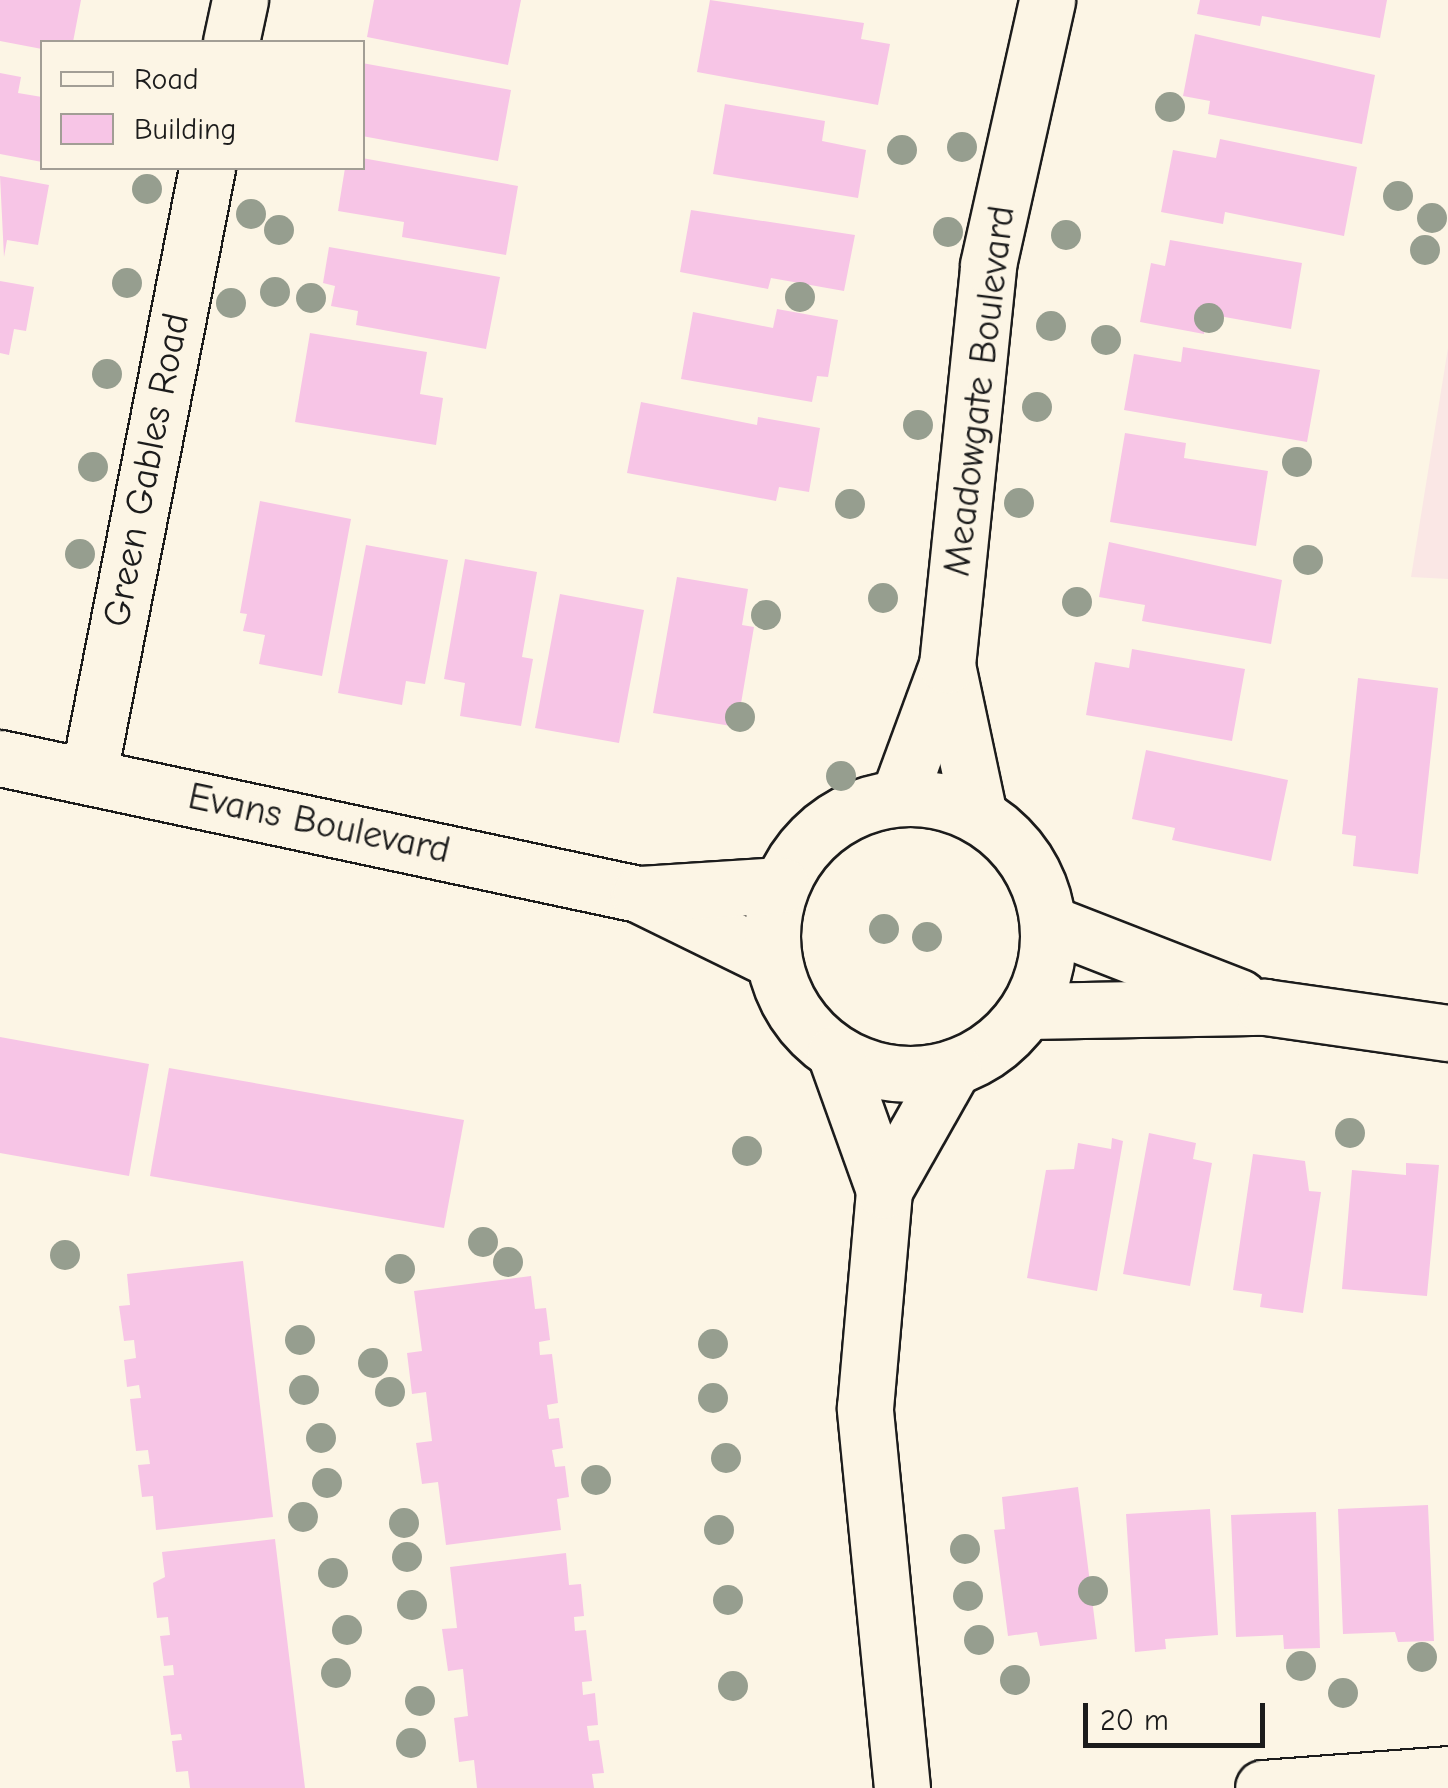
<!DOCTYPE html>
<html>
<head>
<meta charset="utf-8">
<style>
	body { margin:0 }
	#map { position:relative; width:1448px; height:1788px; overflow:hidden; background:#fcf5e5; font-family:"Comic Neue",sans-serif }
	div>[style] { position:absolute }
	.built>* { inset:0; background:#fae7e5 }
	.building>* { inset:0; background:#f7c5e6 }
	.roads { filter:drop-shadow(2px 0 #1c1c1c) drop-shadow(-2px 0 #1c1c1c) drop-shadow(0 2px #1c1c1c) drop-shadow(0 -2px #1c1c1c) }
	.street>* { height:55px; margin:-27.5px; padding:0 27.5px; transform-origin:27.5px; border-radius:27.5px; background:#fcf5e5 }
	.secondary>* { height:55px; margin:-27.5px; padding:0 27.5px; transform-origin:27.5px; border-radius:27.5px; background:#fcf5e5 }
	.secondary>.ring { margin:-27.5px; padding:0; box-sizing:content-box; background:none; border:55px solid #fcf5e5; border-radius:50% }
	.trees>* { width:30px; height:30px; margin:-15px; border-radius:50%; background:#969e8f }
	span { translate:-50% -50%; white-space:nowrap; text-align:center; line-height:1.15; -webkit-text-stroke:8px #fcf5e5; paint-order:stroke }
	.street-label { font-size:38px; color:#1c1c1c }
	.legend { position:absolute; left:40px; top:40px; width:325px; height:130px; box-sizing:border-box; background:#fcf5e5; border:2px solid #a29e95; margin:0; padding:12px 18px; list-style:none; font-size:30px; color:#1c1c1c }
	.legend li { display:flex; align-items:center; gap:20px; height:50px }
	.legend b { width:50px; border:2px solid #a29e95 }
	.scale { position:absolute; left:1083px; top:1703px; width:182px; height:45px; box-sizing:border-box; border:5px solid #1c1c1c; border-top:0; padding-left:12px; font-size:30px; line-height:35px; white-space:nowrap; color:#1c1c1c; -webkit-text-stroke:8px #fcf5e5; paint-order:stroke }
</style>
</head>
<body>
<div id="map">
	<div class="built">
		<div style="clip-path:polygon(1448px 348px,1448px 579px,1411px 577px)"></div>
	</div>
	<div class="building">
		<div style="clip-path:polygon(0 0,81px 0,73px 42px,42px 42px,42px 49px,0 41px)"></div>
		<div style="clip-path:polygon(374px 0,521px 0,508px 65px,367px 37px)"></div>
		<div style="clip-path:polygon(710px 0,864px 23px,861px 39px,890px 44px,878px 105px,697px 72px)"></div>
		<div style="clip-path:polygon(1200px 0,1387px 0,1380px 38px,1262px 16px,1260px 26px,1197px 14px)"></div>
		<div style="clip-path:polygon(1195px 34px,1375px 75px,1362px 144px,1208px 114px,1210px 101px,1183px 96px)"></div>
		<div style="clip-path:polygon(362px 63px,511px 90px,498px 161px,362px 136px)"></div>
		<div style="clip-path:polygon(0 73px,21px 77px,18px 93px,42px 97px,42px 162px,0 154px)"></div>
		<div style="clip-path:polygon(725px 104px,825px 121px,822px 141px,866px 150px,858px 198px,713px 174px)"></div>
		<div style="clip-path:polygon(1220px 139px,1357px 167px,1344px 236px,1225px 212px,1223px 224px,1161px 212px,1173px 150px,1216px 158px)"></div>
		<div style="clip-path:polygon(362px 158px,518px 186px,506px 255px,402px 237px,404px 222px,338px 211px,345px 168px,362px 168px)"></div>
		<div style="clip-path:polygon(0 176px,49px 185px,38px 245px,7px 240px,4px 257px)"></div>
		<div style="clip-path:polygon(691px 210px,855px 235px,844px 291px,771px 278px,768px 289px,680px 272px)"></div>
		<div style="clip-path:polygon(1170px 240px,1302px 263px,1291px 329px,1208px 314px,1204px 334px,1140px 322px,1151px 263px,1165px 266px)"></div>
		<div style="clip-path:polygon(329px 247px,500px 277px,486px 349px,356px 325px,358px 311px,331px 306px,335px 286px,323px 283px)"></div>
		<div style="clip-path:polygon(0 281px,34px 287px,26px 331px,14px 329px,9px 355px,0 353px)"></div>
		<div style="clip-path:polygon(777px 309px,838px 320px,828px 377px,817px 376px,812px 402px,681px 379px,693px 312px,773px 328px)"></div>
		<div style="clip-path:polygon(310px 333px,427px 352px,420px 394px,443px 398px,436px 445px,295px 422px)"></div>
		<div style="clip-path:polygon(1183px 347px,1320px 370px,1307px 442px,1124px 410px,1134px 354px,1181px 362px)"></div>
		<div style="clip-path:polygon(641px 402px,757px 425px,758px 417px,820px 428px,809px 492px,779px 487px,776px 501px,627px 473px)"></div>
		<div style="clip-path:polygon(1125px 433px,1186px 443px,1184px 458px,1268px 471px,1256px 546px,1110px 522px)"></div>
		<div style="clip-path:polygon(260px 501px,351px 519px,322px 676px,259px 664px,265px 635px,243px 631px,247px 614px,240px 613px)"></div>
		<div style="clip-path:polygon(1109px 542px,1282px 580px,1271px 644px,1142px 621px,1145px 605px,1099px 597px)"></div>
		<div style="clip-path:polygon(366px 545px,448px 560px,425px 684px,406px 681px,402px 705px,338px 693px)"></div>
		<div style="clip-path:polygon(465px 559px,537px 572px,522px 657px,533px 659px,521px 726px,460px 716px,465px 683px,444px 679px)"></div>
		<div style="clip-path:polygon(677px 577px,748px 589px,742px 625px,754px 627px,737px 727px,653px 713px)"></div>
		<div style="clip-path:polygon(560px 594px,644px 610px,619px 743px,535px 728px)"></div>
		<div style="clip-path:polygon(1132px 649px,1245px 669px,1232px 741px,1086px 715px,1095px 662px,1129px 668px)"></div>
		<div style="clip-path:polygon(1358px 678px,1438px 688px,1418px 874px,1353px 866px,1356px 836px,1342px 834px)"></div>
		<div style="clip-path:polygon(1146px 750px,1288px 780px,1271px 861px,1172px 840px,1175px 828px,1132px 819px)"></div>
		<div style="clip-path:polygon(0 1037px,149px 1064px,129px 1176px,0 1153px)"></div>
		<div style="clip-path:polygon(169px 1068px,464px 1120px,444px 1228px,150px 1176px)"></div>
		<div style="clip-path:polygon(1149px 1133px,1196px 1143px,1193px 1159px,1212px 1163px,1190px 1286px,1123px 1274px)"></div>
		<div style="clip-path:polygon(1112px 1138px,1123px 1141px,1097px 1291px,1027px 1278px,1046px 1170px,1074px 1169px,1078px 1143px,1111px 1149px)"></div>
		<div style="clip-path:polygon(1253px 1154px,1305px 1161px,1309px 1191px,1321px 1192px,1303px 1313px,1260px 1307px,1262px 1294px,1233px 1290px)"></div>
		<div style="clip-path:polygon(1406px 1163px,1439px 1165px,1427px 1296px,1342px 1289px,1352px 1170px,1406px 1175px)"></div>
		<div style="clip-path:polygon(243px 1261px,273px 1517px,156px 1530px,153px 1496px,142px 1497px,138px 1465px,150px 1464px,148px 1450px,136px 1451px,130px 1399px,141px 1398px,139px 1385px,127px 1387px,124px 1360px,136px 1358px,134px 1340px,124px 1341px,119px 1306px,130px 1305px,127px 1274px)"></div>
		<div style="clip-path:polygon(531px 1276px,535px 1309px,546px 1308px,550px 1340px,539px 1342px,540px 1355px,552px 1354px,558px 1403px,547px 1405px,549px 1419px,559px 1418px,563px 1448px,552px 1450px,555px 1467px,565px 1466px,569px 1497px,557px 1499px,561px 1530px,446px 1545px,438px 1482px,422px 1484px,416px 1443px,432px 1441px,426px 1392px,412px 1394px,407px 1353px,422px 1351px,414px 1291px)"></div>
		<div style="clip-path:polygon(1078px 1487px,1097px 1639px,1040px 1646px,1037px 1632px,1008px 1636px,994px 1530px,1005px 1529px,1002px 1497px)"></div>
		<div style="clip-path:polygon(1428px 1505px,1434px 1641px,1398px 1642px,1395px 1632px,1343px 1634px,1338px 1509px)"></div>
		<div style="clip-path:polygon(1210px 1509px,1218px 1635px,1165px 1639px,1166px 1649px,1135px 1652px,1126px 1514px)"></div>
		<div style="clip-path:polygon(1316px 1512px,1320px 1648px,1284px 1649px,1283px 1635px,1236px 1637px,1231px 1515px)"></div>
		<div style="clip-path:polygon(275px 1539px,305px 1788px,190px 1788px,188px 1771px,176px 1772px,172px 1741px,182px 1740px,181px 1734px,171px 1735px,163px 1676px,174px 1675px,173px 1665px,164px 1666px,160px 1636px,170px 1635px,168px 1617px,157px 1618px,153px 1583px,165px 1577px,162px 1552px)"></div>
		<div style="clip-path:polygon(566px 1553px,569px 1585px,581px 1584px,584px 1616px,574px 1617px,575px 1631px,586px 1630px,592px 1681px,582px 1682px,583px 1695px,595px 1693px,598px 1725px,587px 1726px,589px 1741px,599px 1740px,604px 1773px,592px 1774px,594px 1788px,477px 1788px,474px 1760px,459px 1762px,454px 1718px,468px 1716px,463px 1669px,448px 1671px,442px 1629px,457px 1628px,450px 1567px)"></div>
	</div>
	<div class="roads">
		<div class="street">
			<div style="left:231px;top:42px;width:43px;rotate:-77.9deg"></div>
			<div style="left:89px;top:773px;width:616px;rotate:-78.96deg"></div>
			<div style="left:1263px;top:1788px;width:186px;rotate:-4.3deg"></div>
		</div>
		<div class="secondary">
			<div style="left:947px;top:665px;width:153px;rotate:78deg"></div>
			<div style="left:0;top:758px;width:652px;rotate:12.03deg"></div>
			<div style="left:638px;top:894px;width:150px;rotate:26.1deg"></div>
			<div style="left:898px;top:798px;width:142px;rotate:-69.8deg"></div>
			<div style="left:947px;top:665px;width:402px;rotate:-84.1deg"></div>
			<div style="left:988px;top:265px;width:271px;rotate:-77.4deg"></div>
			<div class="ring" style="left:772px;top:798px;width:221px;height:221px"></div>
			<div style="left:641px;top:894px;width:140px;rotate:-3.7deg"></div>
			<div style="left:1049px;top:923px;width:204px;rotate:21.3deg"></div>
			<div style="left:1028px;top:1011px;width:237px;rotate:-1deg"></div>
			<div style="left:1265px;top:1007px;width:185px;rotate:8.1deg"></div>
			<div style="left:835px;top:1053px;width:145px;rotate:70.3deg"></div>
			<div style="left:902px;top:1788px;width:382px;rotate:-95.6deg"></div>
			<div style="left:865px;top:1408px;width:219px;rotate:-85deg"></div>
			<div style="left:884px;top:1190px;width:140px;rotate:-60.5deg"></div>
		</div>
	</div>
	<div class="trees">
		<div style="left:1170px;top:107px"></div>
		<div style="left:962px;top:147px"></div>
		<div style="left:902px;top:150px"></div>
		<div style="left:147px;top:189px"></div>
		<div style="left:1398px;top:196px"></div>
		<div style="left:251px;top:214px"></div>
		<div style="left:1432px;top:218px"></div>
		<div style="left:279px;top:230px"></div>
		<div style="left:948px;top:232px"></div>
		<div style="left:1066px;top:235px"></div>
		<div style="left:1425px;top:250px"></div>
		<div style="left:127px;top:283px"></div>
		<div style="left:275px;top:292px"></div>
		<div style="left:800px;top:297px"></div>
		<div style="left:311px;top:298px"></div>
		<div style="left:231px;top:303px"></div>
		<div style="left:1209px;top:318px"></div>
		<div style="left:1051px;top:326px"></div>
		<div style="left:1106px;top:340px"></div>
		<div style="left:107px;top:374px"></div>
		<div style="left:1037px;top:407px"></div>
		<div style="left:918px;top:425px"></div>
		<div style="left:1297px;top:462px"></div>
		<div style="left:93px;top:467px"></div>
		<div style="left:1019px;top:503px"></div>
		<div style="left:850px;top:504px"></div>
		<div style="left:80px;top:554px"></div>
		<div style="left:1308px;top:560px"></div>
		<div style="left:883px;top:598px"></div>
		<div style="left:1077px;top:602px"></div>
		<div style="left:766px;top:615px"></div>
		<div style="left:740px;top:717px"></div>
		<div style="left:841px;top:776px"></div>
		<div style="left:884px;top:929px"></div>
		<div style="left:927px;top:937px"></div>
		<div style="left:1350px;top:1133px"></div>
		<div style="left:747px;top:1151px"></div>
		<div style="left:483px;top:1242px"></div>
		<div style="left:65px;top:1255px"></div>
		<div style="left:508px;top:1262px"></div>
		<div style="left:400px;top:1269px"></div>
		<div style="left:300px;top:1340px"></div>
		<div style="left:713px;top:1344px"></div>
		<div style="left:373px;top:1363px"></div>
		<div style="left:304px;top:1390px"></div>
		<div style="left:390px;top:1392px"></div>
		<div style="left:713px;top:1398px"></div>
		<div style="left:321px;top:1438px"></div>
		<div style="left:726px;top:1458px"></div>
		<div style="left:596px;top:1480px"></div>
		<div style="left:327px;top:1483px"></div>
		<div style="left:303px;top:1517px"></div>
		<div style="left:404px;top:1523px"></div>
		<div style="left:719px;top:1530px"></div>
		<div style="left:965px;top:1549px"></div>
		<div style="left:407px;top:1557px"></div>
		<div style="left:333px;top:1573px"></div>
		<div style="left:1093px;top:1591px"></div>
		<div style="left:968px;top:1596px"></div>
		<div style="left:728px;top:1600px"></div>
		<div style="left:412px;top:1605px"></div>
		<div style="left:347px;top:1630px"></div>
		<div style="left:979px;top:1640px"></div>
		<div style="left:1422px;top:1657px"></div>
		<div style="left:1301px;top:1666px"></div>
		<div style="left:336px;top:1673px"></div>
		<div style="left:1015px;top:1680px"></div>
		<div style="left:733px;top:1686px"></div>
		<div style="left:1343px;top:1693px"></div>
		<div style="left:420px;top:1701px"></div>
		<div style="left:411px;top:1743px"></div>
	</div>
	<div class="street-label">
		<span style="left:980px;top:391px;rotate:-83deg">Meadowgate Boulevard</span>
		<span style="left:147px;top:470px;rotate:-79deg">Green Gables Road</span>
		<span style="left:319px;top:824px;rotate:12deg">Evans Boulevard</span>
	</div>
	<ul class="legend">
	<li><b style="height:12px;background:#fcf5e5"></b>Road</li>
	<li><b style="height:28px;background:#f7c5e6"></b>Building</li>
	</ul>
	<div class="scale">20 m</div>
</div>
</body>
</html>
